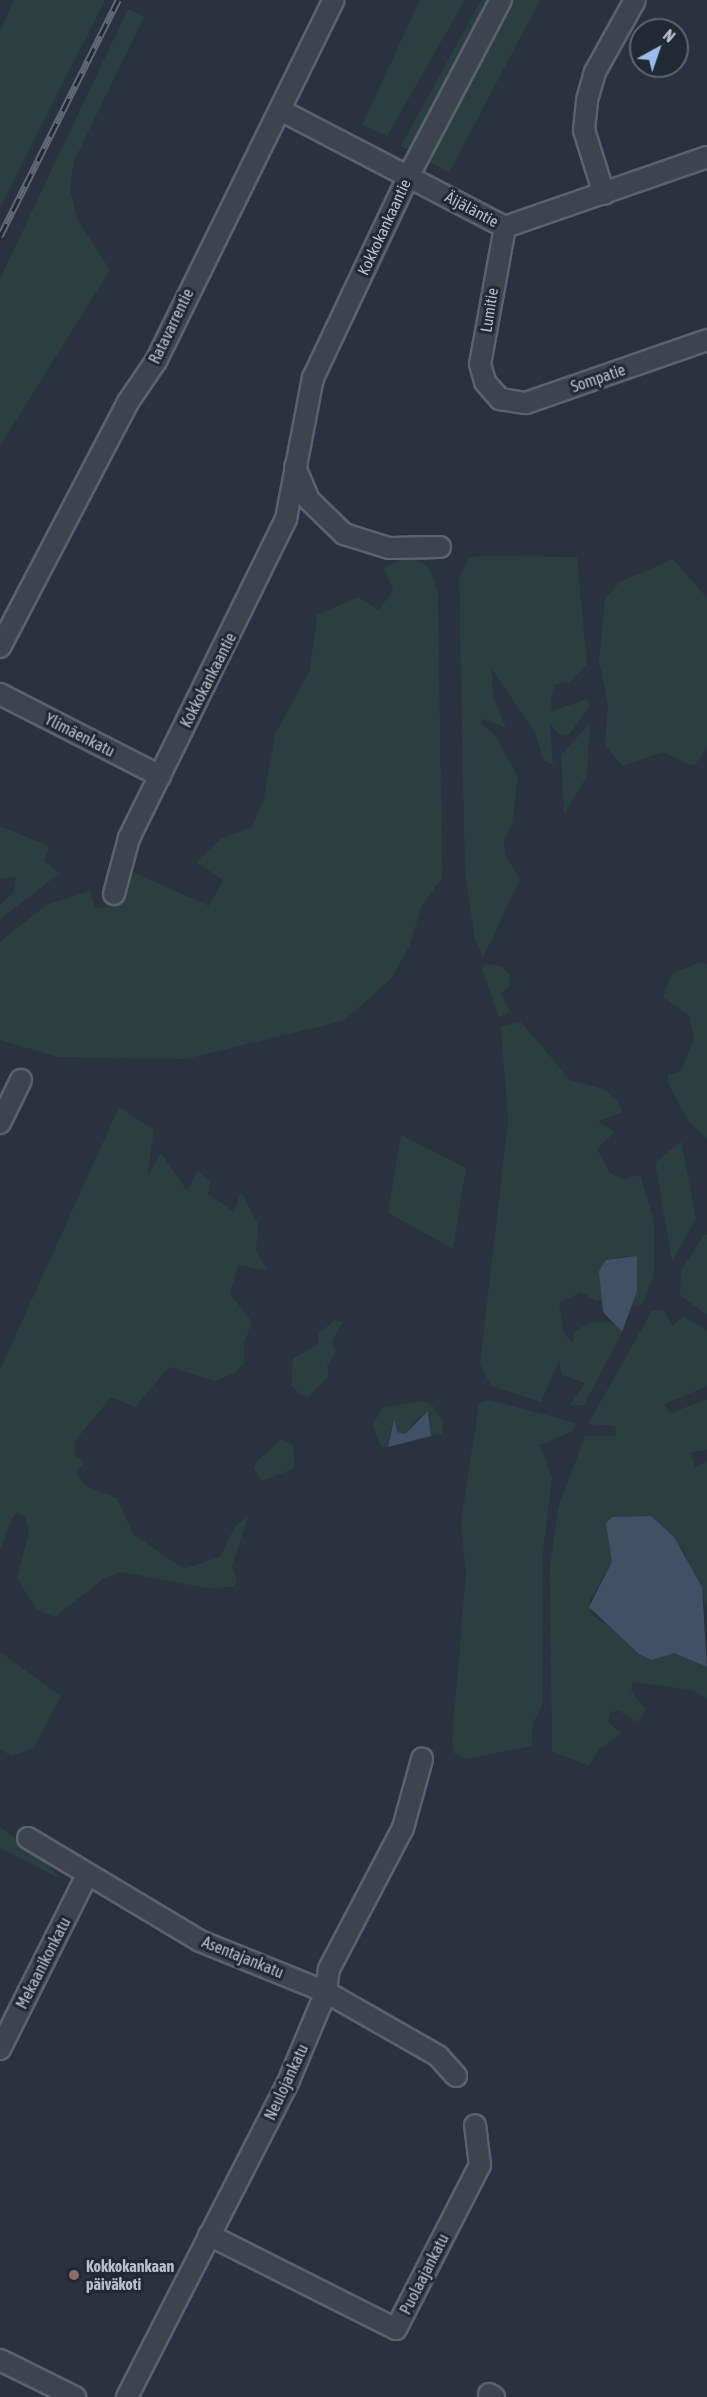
<!DOCTYPE html>
<html>
<head>
<meta charset="utf-8">
<style>
	body { margin:0 }
	#map { position:relative; width:707px; height:2397px; overflow:hidden; background:#29323e; font-family:"Asap Condensed",sans-serif }
	div>[style] { position:absolute }
	.green>* { inset:0; background:#2c3f40 }
	.water>* { inset:0; background:#415065 }
	.roads { filter:drop-shadow(2px 0 #5a626c) drop-shadow(-2px 0 #5a626c) drop-shadow(0 2px #5a626c) drop-shadow(0 -2px #5a626c) }
	.minor>* { height:20px; margin:-10px; padding:0 10px; transform-origin:10px; border-radius:10px; background:#3d444e }
	.rail>* { height:7px; margin-top:-3.5px; transform-origin:0; background:repeating-linear-gradient(90deg,#212933 0 14px,#5f6874 0 28px); box-sizing:border-box; border-block:2px solid #5f6874 }
	.dots>* { width:16px; height:16px; translate:-50% -50%; box-sizing:border-box; border:3px solid #212933; border-radius:50% }
	span { translate:-50% -50%; white-space:nowrap; text-align:center; line-height:1.15; -webkit-text-stroke:6px #212933; paint-order:stroke }
	.street-label { font-size:16px; color:#b9bfc9 }
	.poi-label { font-size:16px; color:#b9bfc9; font-weight:700 }
	.left { translate:0 -50%; text-align:left }
	.north { position:absolute; left:629px; top:18px; width:60px; height:60px; box-sizing:border-box; background:#212933; border:2px solid #5e656f; border-radius:50%; rotate:40deg; font-size:16px; font-weight:700; line-height:24px; text-align:center; color:#b9bfc9 }
	.north::after { content:''; display:block; margin:auto; width:21px; height:27px; background:#9bbbec; clip-path:polygon(50% 0,100% 100%,50% 72%,0 100%) }
</style>
</head>
<body>
<div id="map">
	<div class="green">
		<div style="clip-path:polygon(14px 0,105px 0,0 208px,0 31px)"></div>
		<div style="clip-path:polygon(420px 0,465px 0,387px 136px,362px 125px)"></div>
		<div style="clip-path:polygon(481px 0,494px 0,415px 154px,401px 146px)"></div>
		<div style="clip-path:polygon(512px 0,540px 0,449px 173px,429px 161px)"></div>
		<div style="clip-path:polygon(128px 9px,144px 17px,74px 161px,70px 189px,77px 219px,110px 270px,0 446px,0 279px)"></div>
		<div style="clip-path:polygon(409px 554px,429px 568px,438px 592px,442px 878px,422px 905px,409px 947px,391px 979px,343px 1021px,185px 1059px,58px 1057px,0 1040px,0 942px,46px 905px,90px 891px,95px 908px,116px 906px,135px 873px,209px 906px,223px 880px,196px 862px,221px 839px,252px 827px,264px 798px,275px 734px,310px 670px,317px 615px,358px 597px,379px 610px,393px 590px,384px 569px)"></div>
		<div style="clip-path:polygon(480px 556px,577px 557px,587px 664px,569px 682px,554px 685px,551px 702px,552px 711px,587px 699px,590px 706px,568px 736px,559px 735px,550px 723px,553px 765px,543px 760px,536px 734px,492px 669px,493px 696px,506px 728px,484px 719px,480px 723px,495px 735px,518px 777px,512px 825px,504px 839px,505px 855px,520px 879px,483px 958px,475px 940px,465px 873px,459px 579px,469px 558px)"></div>
		<div style="clip-path:polygon(673px 559px,707px 598px,707px 747px,694px 766px,662px 752px,623px 766px,605px 746px,608px 705px,599px 661px,605px 599px,620px 582px)"></div>
		<div style="clip-path:polygon(590px 723px,587px 776px,564px 814px,561px 755px)"></div>
		<div style="clip-path:polygon(0 826px,49px 846px,44px 861px,60px 873px,0 919px,0 905px,14px 892px,16px 877px,0 879px)"></div>
		<div style="clip-path:polygon(701px 962px,707px 965px,707px 1139px,688px 1121px,668px 1083px,668px 1075px,681px 1071px,694px 1038px,689px 1016px,663px 997px,672px 973px)"></div>
		<div style="clip-path:polygon(486px 964px,501px 966px,510px 975px,509px 987px,501px 994px,510px 1012px,499px 1017px,482px 969px)"></div>
		<div style="clip-path:polygon(521px 1022px,570px 1080px,604px 1089px,617px 1101px,623px 1112px,598px 1121px,615px 1132px,597px 1149px,610px 1173px,624px 1179px,640px 1175px,654px 1221px,654px 1276px,642px 1304px,633px 1305px,637px 1264px,629px 1256px,606px 1260px,605px 1300px,596px 1301px,581px 1292px,559px 1303px,564px 1334px,573px 1343px,574px 1332px,590px 1322px,611px 1322px,622px 1332px,584px 1405px,570px 1405px,585px 1383px,562px 1375px,559px 1361px,541px 1402px,491px 1386px,480px 1364px,508px 1121px,501px 1026px)"></div>
		<div style="clip-path:polygon(119px 1107px,154px 1130px,147px 1177px,161px 1153px,187px 1191px,198px 1171px,210px 1182px,208px 1194px,234px 1212px,241px 1192px,258px 1224px,256px 1251px,268px 1271px,238px 1265px,230px 1294px,252px 1322px,244px 1343px,244px 1363px,235px 1373px,215px 1381px,169px 1367px,135px 1407px,111px 1397px,75px 1441px,75px 1455px,84px 1463px,76px 1472px,86px 1486px,117px 1498px,133px 1534px,184px 1569px,220px 1557px,235px 1526px,248px 1517px,232px 1566px,237px 1582px,232px 1587px,207px 1588px,121px 1572px,104px 1578px,55px 1617px,37px 1610px,17px 1578px,29px 1532px,25px 1516px,17px 1513px,12px 1518px,0 1550px,0 1370px)"></div>
		<div style="clip-path:polygon(401px 1135px,466px 1168px,453px 1249px,388px 1213px)"></div>
		<div style="clip-path:polygon(681px 1141px,696px 1219px,672px 1261px,655px 1163px)"></div>
		<div style="clip-path:polygon(705px 1234px,707px 1235px,707px 1315px,680px 1295px,681px 1270px)"></div>
		<div style="clip-path:polygon(664px 1310px,672px 1326px,684px 1316px,707px 1331px,707px 1386px,664px 1404px,671px 1413px,707px 1399px,707px 1450px,691px 1452px,695px 1468px,707px 1460px,707px 1607px,684px 1552px,651px 1516px,621px 1516px,612px 1562px,590px 1600px,592px 1615px,629px 1640px,639px 1654px,674px 1653px,707px 1667px,707px 1700px,693px 1690px,633px 1682px,631px 1691px,646px 1709px,638px 1722px,619px 1711px,610px 1712px,608px 1722px,622px 1734px,599px 1749px,589px 1766px,552px 1751px,550px 1567px,558px 1508px,585px 1436px,616px 1436px,615px 1426px,588px 1424px,652px 1311px)"></div>
		<div style="clip-path:polygon(335px 1320px,343px 1322px,332px 1341px,336px 1352px,327px 1366px,329px 1376px,308px 1397px,300px 1394px,291px 1385px,293px 1359px,318px 1344px,319px 1333px)"></div>
		<div style="clip-path:polygon(490px 1400px,576px 1423px,573px 1431px,540px 1445px,552px 1478px,543px 1552px,543px 1703px,533px 1723px,532px 1746px,466px 1759px,454px 1753px,452px 1741px,466px 1573px,461px 1523px,479px 1403px)"></div>
		<div style="clip-path:polygon(422px 1401px,432px 1405px,443px 1421px,442px 1434px,431px 1436px,430px 1414px,419px 1416px,405px 1434px,396px 1432px,393px 1419px,388px 1447px,381px 1447px,373px 1425px,382px 1408px)"></div>
		<div style="clip-path:polygon(282px 1439px,293px 1445px,295px 1468px,262px 1481px,254px 1469px,257px 1461px)"></div>
		<div style="clip-path:polygon(0 1652px,61px 1696px,34px 1748px,11px 1756px,0 1749px)"></div>
		<div style="clip-path:polygon(0 1827px,43px 1857px,59px 1878px,0 1848px)"></div>
	</div>
	<div class="water">
		<div style="clip-path:polygon(637px 1256px,637px 1291px,622px 1332px,603px 1312px,599px 1271px,606px 1260px)"></div>
		<div style="clip-path:polygon(428px 1411px,431px 1436px,388px 1447px,394px 1419px,397px 1432px,405px 1434px)"></div>
		<div style="clip-path:polygon(651px 1516px,674px 1537px,702px 1587px,707px 1667px,674px 1653px,652px 1660px,639px 1654px,589px 1607px,612px 1562px,606px 1523px,612px 1517px)"></div>
	</div>
	<div class="roads">
		<div class="minor">
			<div style="left:282px;top:111px;width:251px;rotate:27.5deg"></div>
			<div style="left:505px;top:227px;width:214px;rotate:-19.1deg"></div>
			<div style="left:604px;top:194px;width:67px;rotate:-107.4deg"></div>
			<div style="left:584px;top:130px;width:30px;rotate:-84deg"></div>
			<div style="left:587px;top:100px;width:29px;rotate:-74deg"></div>
			<div style="left:595px;top:72px;width:82px;rotate:-60.9deg"></div>
			<div style="left:505px;top:227px;width:139px;rotate:100.3deg"></div>
			<div style="left:480px;top:364px;width:19px;rotate:74deg"></div>
			<div style="left:485px;top:382px;width:23px;rotate:49deg"></div>
			<div style="left:500px;top:399px;width:26px;rotate:9deg"></div>
			<div style="left:526px;top:403px;width:192px;rotate:-19.2deg"></div>
			<div style="left:295px;top:467px;width:36px;rotate:67deg"></div>
			<div style="left:309px;top:500px;width:49px;rotate:44.2deg"></div>
			<div style="left:344px;top:534px;width:47px;rotate:17.3deg"></div>
			<div style="left:389px;top:548px;width:51px;rotate:-1.1deg"></div>
			<div style="left:0;top:647px;width:276px;rotate:-62.4deg"></div>
			<div style="left:128px;top:402px;width:50px;rotate:-55.7deg"></div>
			<div style="left:156px;top:361px;width:402px;rotate:-63.8deg"></div>
			<div style="left:0;top:694px;width:180px;rotate:27.1deg"></div>
			<div style="left:114px;top:894px;width:58px;rotate:-75deg"></div>
			<div style="left:129px;top:838px;width:356px;rotate:-63.8deg"></div>
			<div style="left:286px;top:519px;width:144px;rotate:-79.2deg"></div>
			<div style="left:313px;top:378px;width:225px;rotate:-64.7deg"></div>
			<div style="left:409px;top:175px;width:198px;rotate:-62.3deg"></div>
			<div style="left:0;top:1123px;width:48px;rotate:-64deg"></div>
			<div style="left:28px;top:1838px;width:200px;rotate:30.9deg"></div>
			<div style="left:200px;top:1941px;width:136px;rotate:22deg"></div>
			<div style="left:326px;top:1992px;width:129px;rotate:29.7deg"></div>
			<div style="left:438px;top:2056px;width:27px;rotate:48deg"></div>
			<div style="left:0;top:2049px;width:192px;rotate:-63.4deg"></div>
			<div style="left:209px;top:2235px;width:209px;rotate:26.7deg"></div>
			<div style="left:396px;top:2329px;width:184px;rotate:-62.9deg"></div>
			<div style="left:480px;top:2165px;width:40px;rotate:-97.1deg"></div>
			<div style="left:0;top:2360px;width:84px;rotate:26.3deg"></div>
			<div style="left:489px;top:2394px;width:6px;rotate:31deg"></div>
			<div style="left:127px;top:2397px;width:356px;rotate:-62.9deg"></div>
			<div style="left:289px;top:2080px;width:95px;rotate:-67.2deg"></div>
			<div style="left:326px;top:1992px;width:23px;rotate:-83deg"></div>
			<div style="left:329px;top:1969px;width:159px;rotate:-62.3deg"></div>
			<div style="left:403px;top:1828px;width:72px;rotate:-74.6deg"></div>
		</div>
	</div>
	<div class="rail">
		<div style="left:0;top:236px;width:264px;rotate:-63.4deg"></div>
	</div>
	<div class="dots">
		<div style="left:74px;top:2275px;background:#8d6e63"></div>
	</div>
	<div class="street-label">
		<span style="left:472px;top:209px;rotate:28deg">Äijäläntie</span>
		<span style="left:384px;top:227px;rotate:-65deg">Kokkokankaantie</span>
		<span style="left:489px;top:310px;rotate:-81deg">Lumitie</span>
		<span style="left:171px;top:326px;rotate:-64deg">Ratavarrentie</span>
		<span style="left:598px;top:378px;rotate:-19deg">Sompatie</span>
		<span style="left:208px;top:680px;rotate:-63deg">Kokkokankaantie</span>
		<span style="left:80px;top:735px;rotate:27deg">Ylimäenkatu</span>
		<span style="left:243px;top:1957px;rotate:22deg">Asentajankatu</span>
		<span style="left:43px;top:1963px;rotate:-63deg">Mekaanikonkatu</span>
		<span style="left:286px;top:2082px;rotate:-65deg">Neulojankatu</span>
		<span style="left:424px;top:2274px;rotate:-63deg">Puolaajankatu</span>
	</div>
	<div class="poi-label">
		<span class="left" style="left:86px;top:2275px">Kokkokankaan<br>päiväkoti</span>
	</div>
	<div class="north">N</div>
</div>
</body>
</html>
